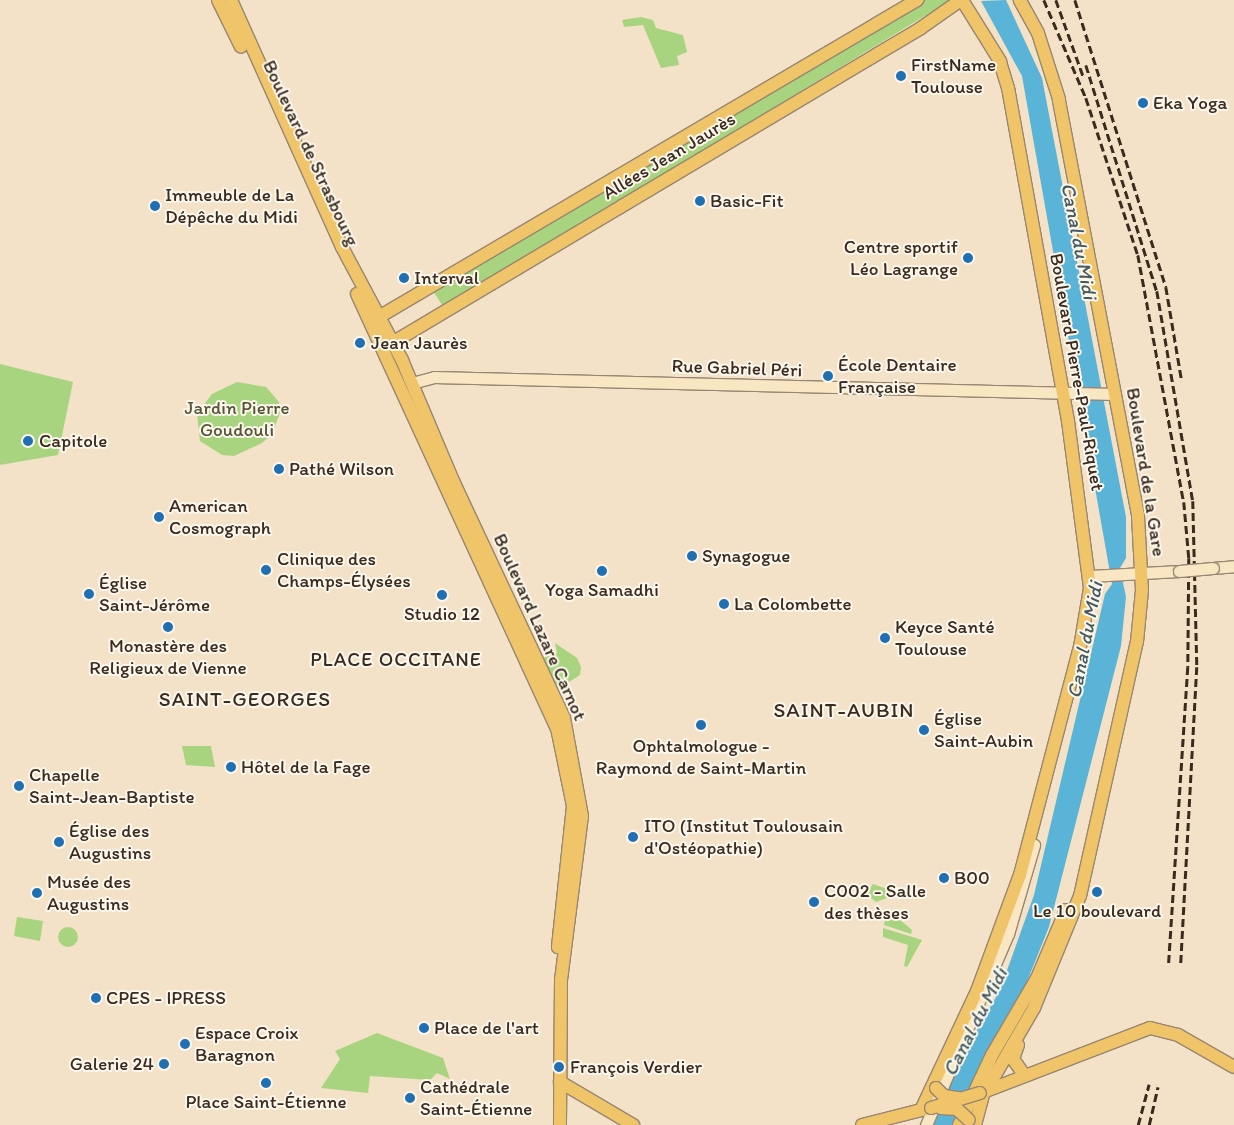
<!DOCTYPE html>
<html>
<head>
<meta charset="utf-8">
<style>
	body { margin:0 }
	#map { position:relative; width:1234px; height:1125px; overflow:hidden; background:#f3e2c7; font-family:Itim,sans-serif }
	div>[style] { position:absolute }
	.green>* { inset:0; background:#a9d47f }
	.round { border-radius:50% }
	.water>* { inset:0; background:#5ab4d8 }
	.roads { filter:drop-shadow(1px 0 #978672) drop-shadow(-1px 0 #978672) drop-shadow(0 1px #978672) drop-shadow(0 -1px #978672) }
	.secondary>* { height:11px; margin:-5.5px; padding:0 5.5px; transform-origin:5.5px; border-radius:5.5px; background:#f9e7c3 }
	.primary>* { height:12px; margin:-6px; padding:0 6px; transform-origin:6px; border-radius:6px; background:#f0c469 }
	.rail>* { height:2.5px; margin-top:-1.25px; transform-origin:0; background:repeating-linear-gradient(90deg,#3b2a1e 0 8px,transparent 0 12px) }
	.bridges { filter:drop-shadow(1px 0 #978672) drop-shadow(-1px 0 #978672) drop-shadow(0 1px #978672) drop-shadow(0 -1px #978672) }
	.secondary-bridge>* { height:11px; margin:-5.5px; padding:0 5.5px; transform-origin:5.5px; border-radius:5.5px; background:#f9e7c3 }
	.primary-bridge>* { height:12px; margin:-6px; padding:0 6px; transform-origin:6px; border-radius:6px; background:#f0c469 }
	.dots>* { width:14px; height:14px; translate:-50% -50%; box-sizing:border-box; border:2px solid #fbf7ec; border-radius:50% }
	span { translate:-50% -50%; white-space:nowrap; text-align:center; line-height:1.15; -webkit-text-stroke:4px #fbf7ec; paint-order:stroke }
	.poi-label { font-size:19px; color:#3b2a1e }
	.left { translate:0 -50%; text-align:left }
	.right { translate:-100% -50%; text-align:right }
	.street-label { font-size:19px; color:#3b2a1e }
	.park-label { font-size:19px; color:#565436 }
	.water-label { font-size:20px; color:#465a5f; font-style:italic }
	.neighbourhood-label { font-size:20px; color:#3b2a1e; letter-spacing:1px }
	.quarter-label { font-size:21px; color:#3b2a1e; letter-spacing:1px }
</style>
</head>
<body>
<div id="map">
	<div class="green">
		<div style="clip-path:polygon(924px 0,951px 0,444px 308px,433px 291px)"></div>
		<div style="clip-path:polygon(641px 17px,653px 20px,656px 28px,683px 35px,687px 52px,677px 56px,679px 65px,661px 68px,643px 25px,624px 27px,622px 20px)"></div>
		<div style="clip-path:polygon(0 364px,73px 382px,58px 455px,0 465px)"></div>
		<div style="clip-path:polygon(237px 382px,266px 387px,279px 402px,280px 413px,272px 434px,262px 443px,234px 456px,222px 455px,200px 441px,197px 414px,212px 394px)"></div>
		<div style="clip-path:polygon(555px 643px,577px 658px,581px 667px,580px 675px,558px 689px,543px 658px,557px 653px)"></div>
		<div style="clip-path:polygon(182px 746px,211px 746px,215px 767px,186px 765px)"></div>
		<div style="clip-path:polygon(873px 884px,890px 890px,895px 895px,876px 902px,866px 894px)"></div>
		<div style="clip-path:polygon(887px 909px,912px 930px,911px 934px,884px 925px)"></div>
		<div style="clip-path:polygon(17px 917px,43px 921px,40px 941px,14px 936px)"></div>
		<div class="round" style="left:58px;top:927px;width:20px;height:20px"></div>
		<div style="clip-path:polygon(883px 928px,922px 940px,907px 967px,904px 966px,908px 945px,883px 937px)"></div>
		<div style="clip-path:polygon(377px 1033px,443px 1058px,450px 1079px,437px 1073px,430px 1080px,370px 1076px,368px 1093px,321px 1088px,340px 1059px,335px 1051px)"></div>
	</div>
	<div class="water">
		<div style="clip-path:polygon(1006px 0,1042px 78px,1126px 517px,1126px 558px,1120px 568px,1126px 597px,1121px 646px,1049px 927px,1022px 994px,979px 1066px,953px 1125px,932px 1125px,960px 1060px,1000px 990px,1034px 895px,1105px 594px,1112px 584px,1022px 76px,981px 1px)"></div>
	</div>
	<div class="roads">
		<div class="secondary">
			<div style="left:412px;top:383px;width:23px;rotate:-15deg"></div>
			<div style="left:434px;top:377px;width:681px;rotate:1.43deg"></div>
			<div style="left:1213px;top:568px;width:21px;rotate:-5deg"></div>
			<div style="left:1090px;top:576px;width:89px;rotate:-3.2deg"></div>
			<div style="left:926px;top:1125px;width:208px;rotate:-66.8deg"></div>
			<div style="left:1008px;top:934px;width:93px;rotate:-73.7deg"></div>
		</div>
		<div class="primary">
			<div style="left:218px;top:0;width:52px;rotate:63.9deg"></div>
			<div style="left:231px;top:0;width:271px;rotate:65.8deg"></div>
			<div style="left:342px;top:247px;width:128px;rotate:62deg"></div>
			<div style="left:402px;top:360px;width:134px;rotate:67.1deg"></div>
			<div style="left:454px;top:483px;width:259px;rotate:64.9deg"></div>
			<div style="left:564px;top:718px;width:100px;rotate:79.6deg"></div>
			<div style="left:582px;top:816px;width:164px;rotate:97.3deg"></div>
			<div style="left:561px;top:979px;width:146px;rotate:90.4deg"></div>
			<div style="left:357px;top:294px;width:478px;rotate:65.3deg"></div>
			<div style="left:557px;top:728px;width:80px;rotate:78.4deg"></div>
			<div style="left:573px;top:806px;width:142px;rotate:96.1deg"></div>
			<div style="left:372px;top:321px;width:633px;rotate:-30.5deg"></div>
			<div style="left:387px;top:346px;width:622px;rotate:-30.77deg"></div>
			<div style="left:921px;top:28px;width:49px;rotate:-35deg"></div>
			<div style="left:1018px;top:1045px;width:15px;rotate:110deg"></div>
			<div style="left:1013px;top:1059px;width:19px;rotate:55deg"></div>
			<div style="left:560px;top:1082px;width:85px;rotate:30.5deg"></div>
			<div style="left:987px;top:1089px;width:94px;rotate:-59.9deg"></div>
			<div style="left:1034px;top:1008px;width:121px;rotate:-67.7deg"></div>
			<div style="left:1080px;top:896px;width:260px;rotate:-77.4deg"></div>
			<div style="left:1137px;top:642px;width:52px;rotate:-84.5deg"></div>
			<div style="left:1142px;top:590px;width:75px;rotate:-93.1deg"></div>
			<div style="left:1138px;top:515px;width:423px;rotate:-100.8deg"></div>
			<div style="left:1059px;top:99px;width:69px;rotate:-107.7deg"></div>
			<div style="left:1038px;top:33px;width:38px;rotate:-119deg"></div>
			<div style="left:986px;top:1091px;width:176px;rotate:-21deg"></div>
			<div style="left:1150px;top:1028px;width:29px;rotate:14deg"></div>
			<div style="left:1178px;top:1035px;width:64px;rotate:29.7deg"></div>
			<div style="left:921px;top:1110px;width:132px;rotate:-64.8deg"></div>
			<div style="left:977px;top:991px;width:124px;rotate:-69.7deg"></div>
			<div style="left:1020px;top:875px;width:236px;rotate:-75.3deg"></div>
			<div style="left:1080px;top:647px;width:60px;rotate:-80.4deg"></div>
			<div style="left:1090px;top:588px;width:168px;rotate:-97.5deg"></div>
			<div style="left:1068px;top:421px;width:338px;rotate:-100.2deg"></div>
			<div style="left:1008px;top:88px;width:28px;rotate:-107deg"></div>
			<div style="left:1000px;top:61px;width:72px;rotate:-121.9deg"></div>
			<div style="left:862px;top:1125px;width:69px;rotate:-14.2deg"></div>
			<div style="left:959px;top:1125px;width:77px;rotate:-64.8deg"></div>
			<div style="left:992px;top:1055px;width:89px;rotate:-59.7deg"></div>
			<div style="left:1037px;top:978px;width:74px;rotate:-66.9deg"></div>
			<div style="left:975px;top:1125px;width:34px;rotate:-75deg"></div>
		</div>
	</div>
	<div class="rail">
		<div style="left:1044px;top:0;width:107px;rotate:66.8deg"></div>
		<div style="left:1086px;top:98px;width:165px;rotate:71.7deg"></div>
		<div style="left:1138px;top:255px;width:251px;rotate:79.5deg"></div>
		<div style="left:1184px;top:502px;width:56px;rotate:84.9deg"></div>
		<div style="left:1189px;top:558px;width:109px;rotate:90.5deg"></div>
		<div style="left:1188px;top:667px;width:298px;rotate:93.7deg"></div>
		<div style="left:1056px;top:0;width:83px;rotate:70.3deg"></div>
		<div style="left:1075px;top:0;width:301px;rotate:72.4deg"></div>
		<div style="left:1166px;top:287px;width:96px;rotate:80.4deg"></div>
		<div style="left:1086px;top:65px;width:237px;rotate:72.6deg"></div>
		<div style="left:1157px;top:291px;width:213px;rotate:80.3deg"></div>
		<div style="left:1193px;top:501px;width:166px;rotate:88.6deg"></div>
		<div style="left:1197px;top:667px;width:298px;rotate:93.1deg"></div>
		<div style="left:1138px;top:1125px;width:42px;rotate:-75deg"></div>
		<div style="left:1149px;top:1125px;width:39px;rotate:-77deg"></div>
	</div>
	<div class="bridges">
		<div class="secondary-bridge">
			<div style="left:1179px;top:571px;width:34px;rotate:-5deg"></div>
		</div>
		<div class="primary-bridge">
			<div style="left:936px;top:1088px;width:11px;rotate:45deg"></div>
			<div style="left:944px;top:1096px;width:15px;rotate:8deg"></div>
			<div style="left:931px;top:1108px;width:51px;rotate:-17deg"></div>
			<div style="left:941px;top:1108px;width:16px;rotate:4deg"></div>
			<div style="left:957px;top:1109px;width:16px;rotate:43deg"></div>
		</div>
	</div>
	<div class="dots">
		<div style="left:901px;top:76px;background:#1f6fb2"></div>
		<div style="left:1143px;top:103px;background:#1f6fb2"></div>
		<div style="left:700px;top:201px;background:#1f6fb2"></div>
		<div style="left:155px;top:206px;background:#1f6fb2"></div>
		<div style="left:968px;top:258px;background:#1f6fb2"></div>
		<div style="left:404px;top:278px;background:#1f6fb2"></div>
		<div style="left:360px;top:343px;background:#1f6fb2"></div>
		<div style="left:828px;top:376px;background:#1f6fb2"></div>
		<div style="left:28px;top:441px;background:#1f6fb2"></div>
		<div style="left:279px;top:469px;background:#1f6fb2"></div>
		<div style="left:159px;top:517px;background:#1f6fb2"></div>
		<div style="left:692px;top:556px;background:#1f6fb2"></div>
		<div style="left:266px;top:570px;background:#1f6fb2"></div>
		<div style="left:602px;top:571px;background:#1f6fb2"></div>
		<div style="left:89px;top:594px;background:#1f6fb2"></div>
		<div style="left:442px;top:595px;background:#1f6fb2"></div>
		<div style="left:724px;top:604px;background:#1f6fb2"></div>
		<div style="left:168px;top:627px;background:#1f6fb2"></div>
		<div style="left:885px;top:638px;background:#1f6fb2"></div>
		<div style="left:701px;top:725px;background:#1f6fb2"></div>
		<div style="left:924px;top:730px;background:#1f6fb2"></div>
		<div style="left:231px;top:767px;background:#1f6fb2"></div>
		<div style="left:19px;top:786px;background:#1f6fb2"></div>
		<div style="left:633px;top:837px;background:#1f6fb2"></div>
		<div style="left:59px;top:842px;background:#1f6fb2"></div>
		<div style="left:944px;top:878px;background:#1f6fb2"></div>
		<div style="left:1097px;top:892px;background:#1f6fb2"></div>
		<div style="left:37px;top:893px;background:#1f6fb2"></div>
		<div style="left:814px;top:902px;background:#1f6fb2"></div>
		<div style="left:96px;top:998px;background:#1f6fb2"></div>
		<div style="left:424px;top:1028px;background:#1f6fb2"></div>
		<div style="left:185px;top:1044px;background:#1f6fb2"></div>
		<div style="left:164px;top:1064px;background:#1f6fb2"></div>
		<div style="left:559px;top:1067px;background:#1f6fb2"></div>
		<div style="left:266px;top:1083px;background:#1f6fb2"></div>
		<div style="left:410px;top:1098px;background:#1f6fb2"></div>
	</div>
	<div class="poi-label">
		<span class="left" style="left:911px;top:76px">FirstName<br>Toulouse</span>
		<span class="left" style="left:1153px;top:103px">Eka Yoga</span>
		<span class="left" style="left:165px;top:206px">Immeuble de La<br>Dépêche du Midi</span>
		<span class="left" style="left:710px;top:201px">Basic-Fit</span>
		<span class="right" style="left:958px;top:258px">Centre sportif<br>Léo Lagrange</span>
		<span class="left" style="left:414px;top:278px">Interval</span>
		<span class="left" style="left:371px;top:343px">Jean Jaurès</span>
		<span class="left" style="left:838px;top:376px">École Dentaire<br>Française</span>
		<span class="left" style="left:39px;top:441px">Capitole</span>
		<span class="left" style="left:289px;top:469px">Pathé Wilson</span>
		<span class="left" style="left:169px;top:517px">American<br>Cosmograph</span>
		<span class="left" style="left:702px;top:556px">Synagogue</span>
		<span class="left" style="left:277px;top:570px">Clinique des<br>Champs-Élysées</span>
		<span class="left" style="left:99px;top:594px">Église<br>Saint-Jérôme</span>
		<span style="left:602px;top:590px">Yoga Samadhi</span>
		<span class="left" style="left:734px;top:604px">La Colombette</span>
		<span style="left:442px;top:614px">Studio 12</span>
		<span class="left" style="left:895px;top:638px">Keyce Santé<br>Toulouse</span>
		<span style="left:168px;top:657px">Monastère des<br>Religieux de Vienne</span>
		<span class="left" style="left:934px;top:730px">Église<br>Saint-Aubin</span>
		<span style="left:701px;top:757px">Ophtalmologue -<br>Raymond de Saint-Martin</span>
		<span class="left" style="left:241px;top:767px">Hôtel de la Fage</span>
		<span class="left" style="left:29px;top:786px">Chapelle<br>Saint-Jean-Baptiste</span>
		<span class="left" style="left:644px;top:837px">ITO (Institut Toulousain<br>d'Ostéopathie)</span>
		<span class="left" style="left:69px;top:842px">Église des<br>Augustins</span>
		<span class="left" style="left:954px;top:878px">B00</span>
		<span class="left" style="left:47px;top:893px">Musée des<br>Augustins</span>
		<span class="left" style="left:824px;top:902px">C002 - Salle<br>des thèses</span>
		<span style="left:1097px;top:911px">Le 10 boulevard</span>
		<span class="left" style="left:106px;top:998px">CPES - IPRESS</span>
		<span class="left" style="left:434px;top:1028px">Place de l'art</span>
		<span class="left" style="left:195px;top:1044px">Espace Croix<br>Baragnon</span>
		<span class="right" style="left:154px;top:1064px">Galerie 24</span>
		<span class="left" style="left:570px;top:1067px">François Verdier</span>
		<span class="left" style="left:420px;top:1098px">Cathédrale<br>Saint-Étienne</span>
		<span style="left:266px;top:1102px">Place Saint-Étienne</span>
	</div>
	<div class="street-label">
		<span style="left:311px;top:153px;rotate:65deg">Boulevard de Strasbourg</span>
		<span style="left:669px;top:156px;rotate:-31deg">Allées Jean Jaurès</span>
		<span style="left:737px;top:368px;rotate:2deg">Rue Gabriel Péri</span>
		<span style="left:1077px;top:372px;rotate:80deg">Boulevard Pierre-Paul-Riquet</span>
		<span style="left:1146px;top:472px;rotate:81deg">Boulevard de la Gare</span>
		<span style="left:540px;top:627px;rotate:66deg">Boulevard Lazare Carnot</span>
	</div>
	<div class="park-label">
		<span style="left:237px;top:419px">Jardin Pierre<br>Goudouli</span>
	</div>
	<div class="water-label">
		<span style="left:1079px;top:241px;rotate:79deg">Canal du Midi</span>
		<span style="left:1085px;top:640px;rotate:-79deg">Canal du Midi</span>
		<span style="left:975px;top:1022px;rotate:-63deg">Canal du Midi</span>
	</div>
	<div class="neighbourhood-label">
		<span style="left:396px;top:659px">PLACE OCCITANE</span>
	</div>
	<div class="quarter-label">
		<span style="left:245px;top:699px">SAINT-GEORGES</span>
		<span style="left:844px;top:710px">SAINT-AUBIN</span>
	</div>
</div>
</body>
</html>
